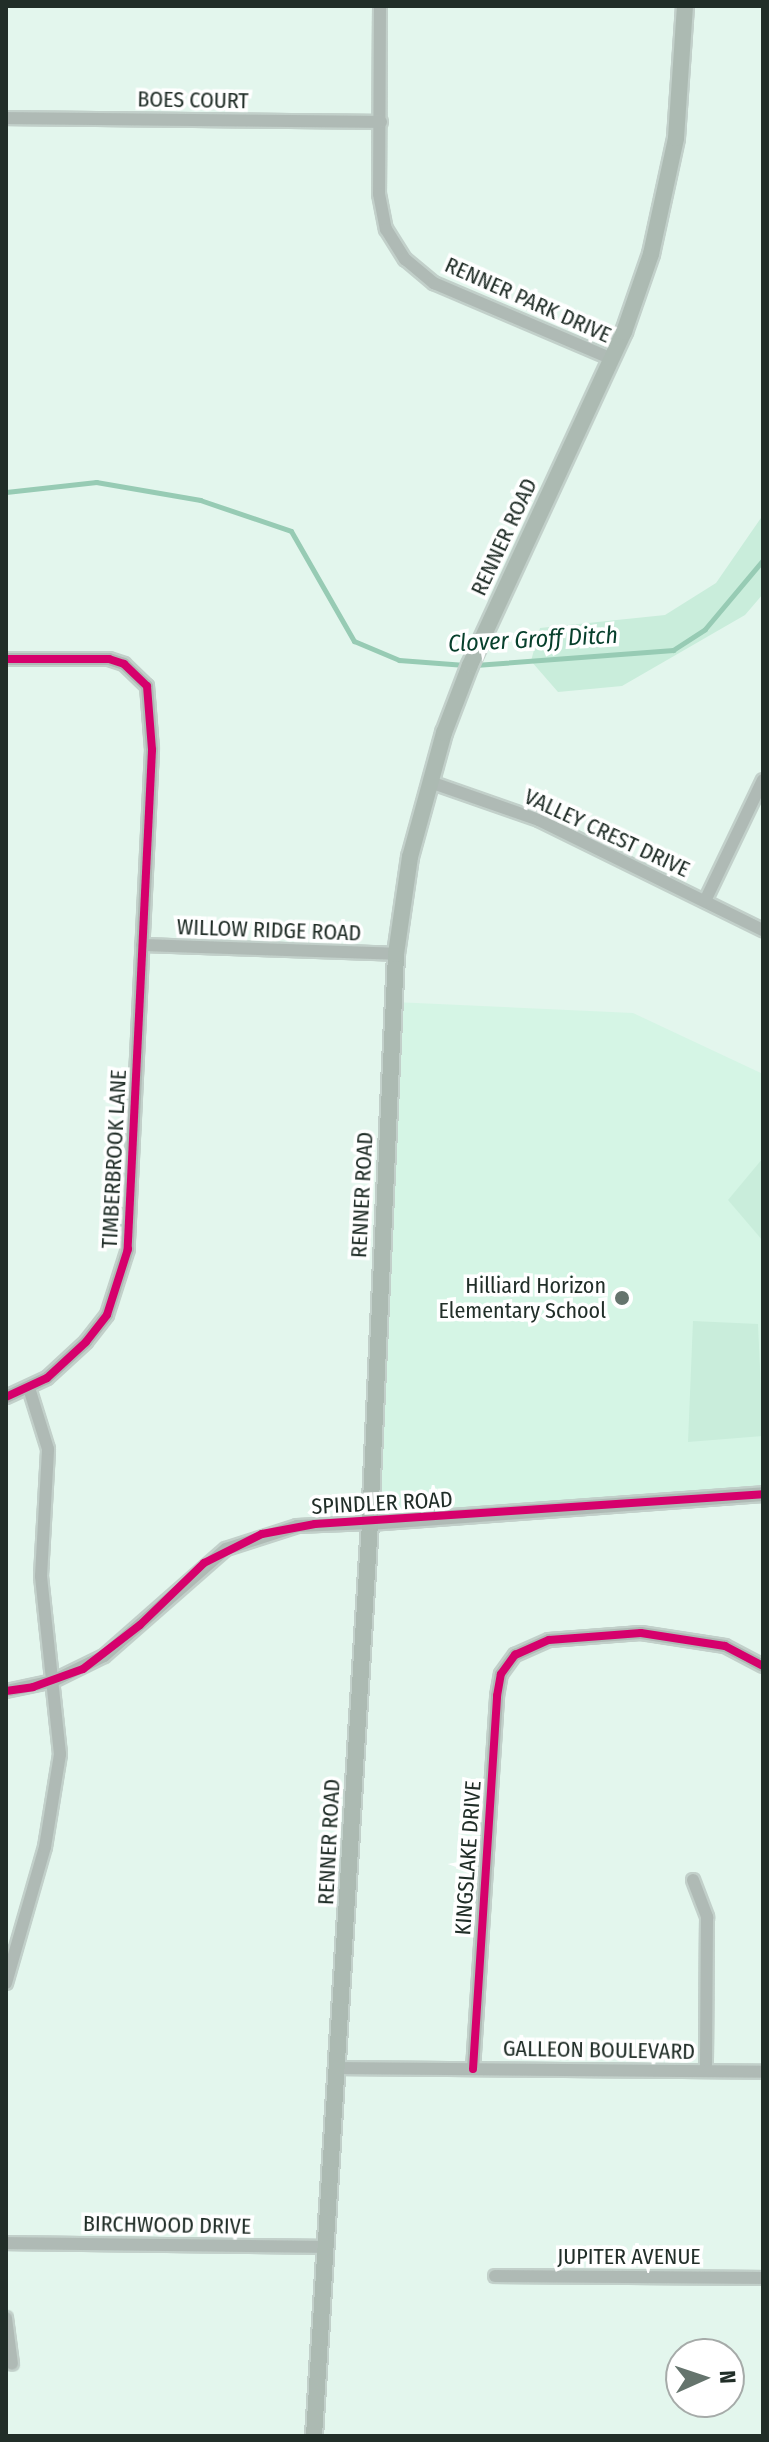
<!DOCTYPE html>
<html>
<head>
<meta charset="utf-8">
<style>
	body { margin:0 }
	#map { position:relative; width:769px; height:2442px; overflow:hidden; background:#e3f6ed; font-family:"Fira Sans Condensed",sans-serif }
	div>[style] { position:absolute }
	.built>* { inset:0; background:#d5f5e5 }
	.green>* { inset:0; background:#c9eddb }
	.stream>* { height:5px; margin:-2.5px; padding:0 2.5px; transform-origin:2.5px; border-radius:2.5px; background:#97cbb4 }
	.roads { filter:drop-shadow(2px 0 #c2d0ca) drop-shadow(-2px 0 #c2d0ca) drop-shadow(0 2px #c2d0ca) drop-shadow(0 -2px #c2d0ca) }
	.minor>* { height:12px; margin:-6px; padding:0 6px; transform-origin:6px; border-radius:6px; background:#afbab5 }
	.tertiary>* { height:14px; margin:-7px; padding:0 7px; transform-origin:7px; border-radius:7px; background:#afbab5 }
	.secondary>* { height:16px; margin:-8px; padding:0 8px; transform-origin:8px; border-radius:8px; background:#acbab2 }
	.cycleway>* { height:8px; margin:-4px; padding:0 4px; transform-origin:4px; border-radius:4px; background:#d6006c }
	.dots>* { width:22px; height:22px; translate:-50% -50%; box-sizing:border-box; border:4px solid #fff; border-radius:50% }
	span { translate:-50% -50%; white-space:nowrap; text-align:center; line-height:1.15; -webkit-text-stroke:7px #fff; paint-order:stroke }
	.street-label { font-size:22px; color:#212e28 }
	.poi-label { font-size:22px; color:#212e28 }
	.right { translate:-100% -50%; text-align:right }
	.water-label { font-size:24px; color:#07402c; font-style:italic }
	.frame { position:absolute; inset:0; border:8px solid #212e28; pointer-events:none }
	.north { position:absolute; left:665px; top:2338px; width:80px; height:80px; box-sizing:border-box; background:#fff; border:2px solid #a6aba9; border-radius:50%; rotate:87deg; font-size:22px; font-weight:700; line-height:32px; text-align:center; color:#212e28 }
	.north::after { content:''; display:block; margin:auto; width:28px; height:36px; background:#65746d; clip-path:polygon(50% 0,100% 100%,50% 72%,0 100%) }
</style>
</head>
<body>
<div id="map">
	<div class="built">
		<div style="clip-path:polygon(394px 1002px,633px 1013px,763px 1074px,763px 1494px,370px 1523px)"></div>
	</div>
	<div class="green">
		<div style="clip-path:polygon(763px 515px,763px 594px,745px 615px,622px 686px,558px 692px,531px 661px,540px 628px,665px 615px,716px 583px)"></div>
		<div style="clip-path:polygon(763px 1158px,763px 1241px,728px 1200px)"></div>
		<div style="clip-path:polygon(693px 1321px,758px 1324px,763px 1436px,688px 1442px)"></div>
	</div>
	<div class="stream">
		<div style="left:6px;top:492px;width:91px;rotate:-6.3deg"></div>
		<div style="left:96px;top:482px;width:106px;rotate:9.8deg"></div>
		<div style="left:200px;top:500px;width:96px;rotate:18.8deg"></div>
		<div style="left:291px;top:531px;width:127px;rotate:60.2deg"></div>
		<div style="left:354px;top:641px;width:49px;rotate:22.9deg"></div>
		<div style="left:399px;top:660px;width:66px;rotate:4.3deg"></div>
		<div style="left:475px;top:665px;width:199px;rotate:-4.3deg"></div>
		<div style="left:673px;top:650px;width:38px;rotate:-33deg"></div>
		<div style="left:705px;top:629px;width:90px;rotate:-50deg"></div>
	</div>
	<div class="roads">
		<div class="minor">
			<div style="left:380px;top:6px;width:188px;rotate:90.3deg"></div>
			<div style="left:379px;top:194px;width:36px;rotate:79deg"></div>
			<div style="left:386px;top:229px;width:36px;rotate:58deg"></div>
			<div style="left:405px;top:259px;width:38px;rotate:40deg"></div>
			<div style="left:434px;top:283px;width:194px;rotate:23.1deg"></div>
			<div style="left:6px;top:118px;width:375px;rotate:0.6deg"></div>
			<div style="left:6px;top:659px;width:103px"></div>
			<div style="left:109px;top:659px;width:16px;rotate:18deg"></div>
			<div style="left:124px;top:664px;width:32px;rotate:44deg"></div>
			<div style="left:147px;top:686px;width:64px;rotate:85.5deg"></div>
			<div style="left:152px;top:750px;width:500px;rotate:92.8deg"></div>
			<div style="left:128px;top:1249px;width:69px;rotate:107.7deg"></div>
			<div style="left:107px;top:1315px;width:34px;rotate:128deg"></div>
			<div style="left:86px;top:1342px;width:53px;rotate:137.3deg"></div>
			<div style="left:47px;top:1378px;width:45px;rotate:155.1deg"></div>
			<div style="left:430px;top:782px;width:115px;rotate:19.2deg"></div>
			<div style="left:539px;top:820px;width:250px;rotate:26.2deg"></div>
			<div style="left:705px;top:901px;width:134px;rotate:-64.4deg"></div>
			<div style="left:142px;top:945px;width:254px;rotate:2deg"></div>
			<div style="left:6px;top:1691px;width:48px;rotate:-12deg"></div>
			<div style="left:53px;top:1681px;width:57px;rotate:-26.1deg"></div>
			<div style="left:104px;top:1656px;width:162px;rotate:-41.3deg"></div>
			<div style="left:226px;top:1549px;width:75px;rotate:-17.9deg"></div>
			<div style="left:297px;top:1526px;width:73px;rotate:-2.4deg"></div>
			<div style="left:693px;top:1880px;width:40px;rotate:69deg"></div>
			<div style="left:707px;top:1917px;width:154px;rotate:90.4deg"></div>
			<div style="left:6px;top:1983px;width:141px;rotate:-74deg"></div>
			<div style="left:45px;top:1847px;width:94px;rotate:-80.8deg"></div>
			<div style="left:60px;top:1754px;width:179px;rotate:-96.1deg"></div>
			<div style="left:41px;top:1576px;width:127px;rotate:-86.8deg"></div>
			<div style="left:48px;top:1449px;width:64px;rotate:-107.3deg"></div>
			<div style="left:338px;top:2068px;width:425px;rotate:0.5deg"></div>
			<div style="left:473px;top:2069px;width:374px;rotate:-86.3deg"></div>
			<div style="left:497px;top:1696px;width:22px;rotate:-80deg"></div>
			<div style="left:501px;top:1674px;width:24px;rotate:-54deg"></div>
			<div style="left:515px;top:1655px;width:37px;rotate:-24deg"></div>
			<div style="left:549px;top:1640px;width:92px;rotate:-4.4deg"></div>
			<div style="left:641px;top:1633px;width:85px;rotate:8.8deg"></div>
			<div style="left:725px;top:1646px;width:43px;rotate:27.8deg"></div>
			<div style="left:6px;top:2243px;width:321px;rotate:0.7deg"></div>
			<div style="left:495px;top:2276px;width:268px;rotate:0.4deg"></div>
			<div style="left:6px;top:2318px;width:46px;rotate:82.6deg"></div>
		</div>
		<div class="tertiary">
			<div style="left:370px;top:1523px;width:394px;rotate:-4.2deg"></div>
		</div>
		<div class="secondary">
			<div style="left:314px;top:2436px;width:915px;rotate:-86.49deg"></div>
			<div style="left:370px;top:1523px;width:570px;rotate:-87.38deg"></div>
			<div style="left:396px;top:954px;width:98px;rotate:-81.8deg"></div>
			<div style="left:410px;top:857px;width:129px;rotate:-74.7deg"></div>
			<div style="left:444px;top:733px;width:73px;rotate:-69.1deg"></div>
			<div style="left:470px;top:665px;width:367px;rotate:-65.2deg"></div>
			<div style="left:624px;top:332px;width:83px;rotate:-70.9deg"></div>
			<div style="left:651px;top:254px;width:119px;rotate:-77.8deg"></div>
			<div style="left:676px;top:138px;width:132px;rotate:-86.1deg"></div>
		</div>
	</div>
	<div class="cycleway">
		<div style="left:6px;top:659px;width:103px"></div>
		<div style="left:109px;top:659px;width:16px;rotate:18deg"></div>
		<div style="left:124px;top:664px;width:32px;rotate:44deg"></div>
		<div style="left:147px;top:686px;width:64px;rotate:85.5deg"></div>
		<div style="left:152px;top:750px;width:500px;rotate:92.8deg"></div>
		<div style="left:128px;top:1249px;width:69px;rotate:107.7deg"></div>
		<div style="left:107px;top:1315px;width:34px;rotate:128deg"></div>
		<div style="left:86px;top:1342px;width:53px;rotate:137.3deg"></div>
		<div style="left:47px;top:1378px;width:45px;rotate:155.1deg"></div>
		<div style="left:6px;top:1691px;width:27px;rotate:-8deg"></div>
		<div style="left:33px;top:1687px;width:53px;rotate:-19.8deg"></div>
		<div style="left:83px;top:1669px;width:72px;rotate:-37.7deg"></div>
		<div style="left:140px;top:1625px;width:89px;rotate:-44.1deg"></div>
		<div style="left:204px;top:1563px;width:65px;rotate:-26.6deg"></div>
		<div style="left:262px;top:1534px;width:54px;rotate:-10.7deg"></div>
		<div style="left:315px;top:1524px;width:449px;rotate:-3.8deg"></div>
		<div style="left:473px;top:2069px;width:374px;rotate:-86.3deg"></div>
		<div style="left:497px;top:1696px;width:22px;rotate:-80deg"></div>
		<div style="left:501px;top:1674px;width:24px;rotate:-54deg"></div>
		<div style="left:515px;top:1655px;width:37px;rotate:-24deg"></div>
		<div style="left:549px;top:1640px;width:92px;rotate:-4.4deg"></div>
		<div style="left:641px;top:1633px;width:85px;rotate:8.8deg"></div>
		<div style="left:725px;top:1646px;width:43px;rotate:27.8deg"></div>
	</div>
	<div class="dots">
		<div style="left:622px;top:1298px;background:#65746d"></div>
	</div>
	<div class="street-label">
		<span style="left:193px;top:100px;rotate:1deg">BOES COURT</span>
		<span style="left:528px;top:300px;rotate:24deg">RENNER PARK DRIVE</span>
		<span style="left:504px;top:537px;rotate:-65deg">RENNER ROAD</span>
		<span style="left:607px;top:833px;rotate:25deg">VALLEY CREST DRIVE</span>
		<span style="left:269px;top:930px;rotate:2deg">WILLOW RIDGE ROAD</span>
		<span style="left:114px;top:1159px;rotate:-87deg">TIMBERBROOK LANE</span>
		<span style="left:362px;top:1195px;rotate:-87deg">RENNER ROAD</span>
		<span style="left:382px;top:1503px;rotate:-3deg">SPINDLER ROAD</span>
		<span style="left:329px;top:1842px;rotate:-87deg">RENNER ROAD</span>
		<span style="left:468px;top:1858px;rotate:-86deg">KINGSLAKE DRIVE</span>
		<span style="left:599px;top:2050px;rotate:1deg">GALLEON BOULEVARD</span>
		<span style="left:167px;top:2225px;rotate:1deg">BIRCHWOOD DRIVE</span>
		<span style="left:629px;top:2257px">JUPITER AVENUE</span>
	</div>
	<div class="poi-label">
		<span class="right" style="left:606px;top:1298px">Hilliard Horizon<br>Elementary School</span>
	</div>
	<div class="water-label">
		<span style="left:533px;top:640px;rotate:-3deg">Clover Groff Ditch</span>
	</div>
	<div class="frame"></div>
	<div class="north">N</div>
</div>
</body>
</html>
